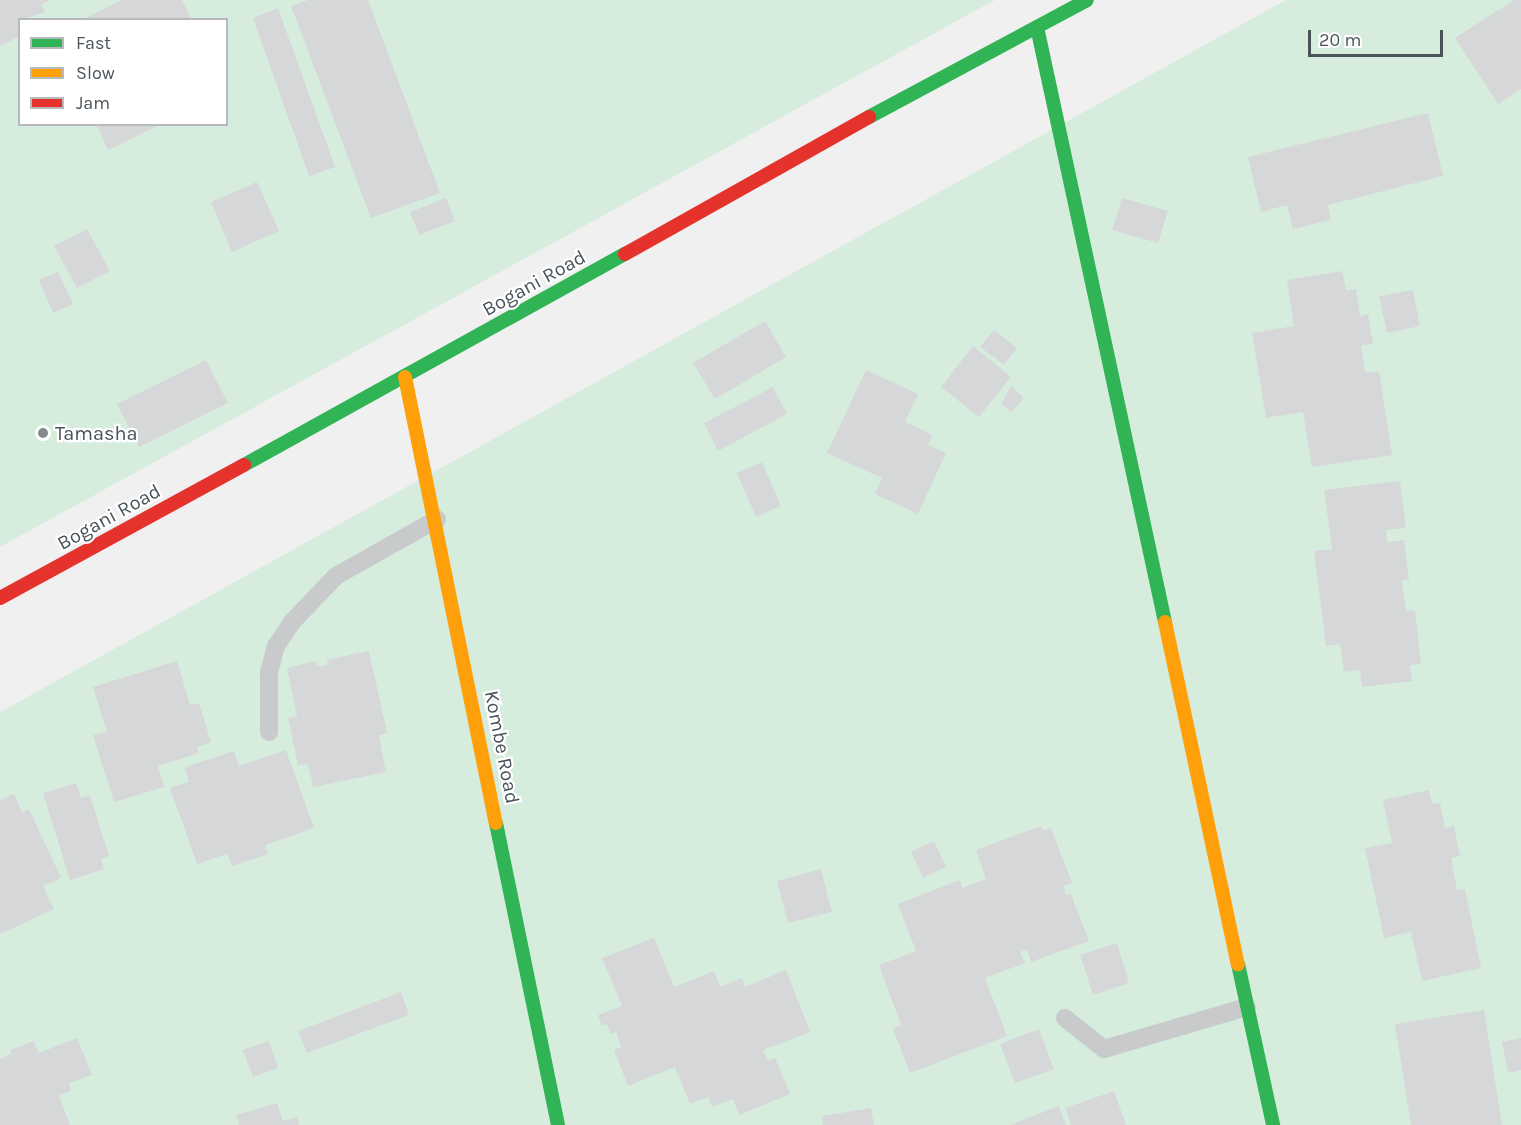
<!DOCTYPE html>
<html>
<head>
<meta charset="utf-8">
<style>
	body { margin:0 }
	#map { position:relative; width:1521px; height:1125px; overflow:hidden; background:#f0f0f0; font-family:Karla,sans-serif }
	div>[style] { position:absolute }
	.green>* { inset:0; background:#d6edde }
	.building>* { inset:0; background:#d6d7d8 }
	.lane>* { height:18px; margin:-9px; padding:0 9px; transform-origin:9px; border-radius:9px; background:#c8cacb }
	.fast>* { height:14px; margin:-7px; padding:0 7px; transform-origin:7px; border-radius:7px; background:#30b455 }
	.slow>* { height:14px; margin:-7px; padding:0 7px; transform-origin:7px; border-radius:7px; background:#ff9f0a }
	.jam>* { height:14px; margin:-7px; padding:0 7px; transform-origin:7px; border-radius:7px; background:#e5322d }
	.dots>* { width:16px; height:16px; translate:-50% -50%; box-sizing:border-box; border:3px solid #fff; border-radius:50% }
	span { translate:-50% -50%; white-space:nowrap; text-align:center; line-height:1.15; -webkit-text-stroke:4.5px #fff; paint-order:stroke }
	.street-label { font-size:20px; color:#49535a }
	.poi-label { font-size:20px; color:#49535a }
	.left { translate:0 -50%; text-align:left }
	.legend { position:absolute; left:18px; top:18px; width:210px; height:108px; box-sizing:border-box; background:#fff; border:2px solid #b6babd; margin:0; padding:8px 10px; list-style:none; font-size:18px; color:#49535a }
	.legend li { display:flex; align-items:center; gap:12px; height:30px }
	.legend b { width:30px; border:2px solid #b6babd }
	.scale { position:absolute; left:1308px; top:30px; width:135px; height:27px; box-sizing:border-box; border:3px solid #49535a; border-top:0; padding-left:8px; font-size:18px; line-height:21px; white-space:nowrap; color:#49535a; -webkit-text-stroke:4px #fff; paint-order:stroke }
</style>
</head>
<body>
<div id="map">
	<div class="green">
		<div style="clip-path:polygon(evenodd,0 0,995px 0,0 547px,0 0,20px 20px,226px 20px,226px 124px,20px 124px,20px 20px)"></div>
		<div style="clip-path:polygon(1286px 0,1521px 0,1521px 1125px,0 1125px,0 712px)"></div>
	</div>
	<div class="building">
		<div style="clip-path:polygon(0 0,50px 0,41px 5px,45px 12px,20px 20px,20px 36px,0 46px)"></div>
		<div style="clip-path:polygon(122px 0,182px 0,192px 20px,81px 20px)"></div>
		<div style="clip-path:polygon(308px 0,368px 0,440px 193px,371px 218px,291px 6px)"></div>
		<div style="clip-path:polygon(1514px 0,1521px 0,1521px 89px,1498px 104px,1455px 38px)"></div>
		<div style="clip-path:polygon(278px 8px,335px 167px,309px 176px,253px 18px)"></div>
		<div style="clip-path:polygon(1428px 113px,1443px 176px,1328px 205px,1331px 220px,1293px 229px,1287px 205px,1261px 212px,1248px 157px)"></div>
		<div style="clip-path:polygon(96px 124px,161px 124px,108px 150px)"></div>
		<div style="clip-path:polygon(257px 182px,279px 231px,232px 252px,211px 202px)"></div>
		<div style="clip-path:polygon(446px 198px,455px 221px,419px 235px,410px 212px)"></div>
		<div style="clip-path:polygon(1122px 198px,1168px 211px,1158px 243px,1112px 230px)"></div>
		<div style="clip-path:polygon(87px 229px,110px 271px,77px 288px,54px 246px)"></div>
		<div style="clip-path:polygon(1342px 271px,1346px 290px,1356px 289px,1360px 316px,1368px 314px,1373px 344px,1361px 345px,1365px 373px,1379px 371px,1392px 455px,1312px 467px,1303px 412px,1266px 418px,1252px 333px,1294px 326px,1287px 280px)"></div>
		<div style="clip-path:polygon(58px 272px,73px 304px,53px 313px,39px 280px)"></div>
		<div style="clip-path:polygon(1413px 290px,1420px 326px,1387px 333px,1379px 296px)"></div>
		<div style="clip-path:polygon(765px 321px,786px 357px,715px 399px,693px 363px)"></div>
		<div style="clip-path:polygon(994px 330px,1017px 348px,1004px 365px,980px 347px)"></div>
		<div style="clip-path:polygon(973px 346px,1011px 377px,979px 417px,941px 387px)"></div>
		<div style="clip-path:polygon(206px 360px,228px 403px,139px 447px,117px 404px)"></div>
		<div style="clip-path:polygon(866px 370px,918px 394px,905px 422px,933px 435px,928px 445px,946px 453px,918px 514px,875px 494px,882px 478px,827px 453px)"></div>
		<div style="clip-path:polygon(1011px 386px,1024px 398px,1011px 412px,1001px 404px)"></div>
		<div style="clip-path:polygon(773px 387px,787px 414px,718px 451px,704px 423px)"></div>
		<div style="clip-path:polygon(762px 462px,781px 506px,756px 517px,737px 473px)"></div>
		<div style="clip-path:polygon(1400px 481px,1406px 528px,1386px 530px,1387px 542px,1404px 540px,1409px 580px,1402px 581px,1406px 611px,1415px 610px,1421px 664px,1410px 665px,1412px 681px,1362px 687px,1360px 670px,1344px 672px,1340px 644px,1326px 646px,1314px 551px,1332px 549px,1324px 490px)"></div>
		<div style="clip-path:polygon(369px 651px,387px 733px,379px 735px,386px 772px,313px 787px,308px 764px,298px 765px,288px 718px,297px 716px,287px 668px,316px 661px,317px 667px,328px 665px,327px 660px)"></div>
		<div style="clip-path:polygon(177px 661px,190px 705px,199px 703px,211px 742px,197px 747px,199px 753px,158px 766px,164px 787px,114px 802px,93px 735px,107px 732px,93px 687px)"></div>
		<div style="clip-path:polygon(286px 750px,314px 828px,265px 845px,268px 854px,232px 866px,227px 854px,197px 864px,170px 788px,189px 782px,185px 767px,234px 751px,239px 766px)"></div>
		<div style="clip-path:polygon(76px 783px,81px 798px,90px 795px,109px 856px,101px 859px,104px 869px,70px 880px,43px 793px)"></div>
		<div style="clip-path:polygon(1429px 790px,1432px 804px,1440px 803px,1445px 828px,1454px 826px,1460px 856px,1451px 858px,1457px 890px,1465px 889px,1481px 968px,1422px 981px,1411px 932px,1384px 938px,1365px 848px,1392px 843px,1383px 800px)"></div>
		<div style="clip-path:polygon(14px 794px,22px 812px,29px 809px,61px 878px,43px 886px,54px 909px,0 934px,0 800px)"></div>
		<div style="clip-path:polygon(1041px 826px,1043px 831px,1051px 828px,1072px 883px,1063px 886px,1066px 895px,1071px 894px,1089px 941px,1031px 962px,1027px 949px,1020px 952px,1025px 963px,985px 978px,1007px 1036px,910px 1073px,893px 1029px,901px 1025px,879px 965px,916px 951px,898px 904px,960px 880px,962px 888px,986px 879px,976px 850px)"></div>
		<div style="clip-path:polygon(934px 841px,946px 867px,923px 878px,911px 852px)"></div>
		<div style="clip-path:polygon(821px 869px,832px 912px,788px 923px,777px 881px)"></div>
		<div style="clip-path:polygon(654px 938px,674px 987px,714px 971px,720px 987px,742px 978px,745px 987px,786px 970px,810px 1032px,763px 1050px,768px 1061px,775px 1058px,790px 1094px,739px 1115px,733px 1099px,712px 1107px,708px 1097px,690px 1104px,675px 1067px,628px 1086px,614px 1050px,621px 1047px,616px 1032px,611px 1034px,607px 1024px,602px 1026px,598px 1015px,622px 1006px,602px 958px)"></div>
		<div style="clip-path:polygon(1117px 943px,1129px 983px,1093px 995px,1080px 955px)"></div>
		<div style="clip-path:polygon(401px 992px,409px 1015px,307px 1053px,298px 1031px)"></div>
		<div style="clip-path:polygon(1484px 1010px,1502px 1125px,1411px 1125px,1395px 1024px)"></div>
		<div style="clip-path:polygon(1039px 1029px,1054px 1069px,1015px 1083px,1000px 1044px)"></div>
		<div style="clip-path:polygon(77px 1038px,92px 1075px,69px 1083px,71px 1091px,59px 1095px,70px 1125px,0 1125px,0 1059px,11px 1054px,10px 1050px,34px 1041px,39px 1053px)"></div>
		<div style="clip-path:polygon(1521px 1038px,1521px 1070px,1508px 1073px,1502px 1042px)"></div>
		<div style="clip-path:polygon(269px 1041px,278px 1068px,253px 1077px,243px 1050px)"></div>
		<div style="clip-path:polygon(1114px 1091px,1126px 1125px,1071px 1125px,1065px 1108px)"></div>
		<div style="clip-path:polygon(277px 1103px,283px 1121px,297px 1117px,299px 1125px,239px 1125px,236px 1115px)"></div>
		<div style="clip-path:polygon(1059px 1106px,1066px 1125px,1010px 1125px)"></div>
		<div style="clip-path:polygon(871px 1108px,874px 1125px,823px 1125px,822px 1116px)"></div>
	</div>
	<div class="lane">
		<div style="left:269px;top:732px;width:60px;rotate:-90deg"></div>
		<div style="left:269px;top:672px;width:27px;rotate:-75deg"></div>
		<div style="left:276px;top:646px;width:29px;rotate:-56deg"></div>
		<div style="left:292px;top:622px;width:64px;rotate:-46.3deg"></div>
		<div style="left:336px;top:576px;width:116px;rotate:-29.4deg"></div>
		<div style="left:1065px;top:1018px;width:50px;rotate:38.5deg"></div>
		<div style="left:1104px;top:1049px;width:149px;rotate:-16.4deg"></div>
	</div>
	<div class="fast">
		<div style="left:1037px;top:27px;width:609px;rotate:77.86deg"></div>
		<div style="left:869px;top:117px;width:247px;rotate:-28.2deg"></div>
		<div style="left:244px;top:465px;width:436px;rotate:-29deg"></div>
		<div style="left:496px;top:823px;width:308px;rotate:78.4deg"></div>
		<div style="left:1238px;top:964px;width:165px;rotate:77.7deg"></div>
	</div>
	<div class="slow">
		<div style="left:405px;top:377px;width:455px;rotate:78.5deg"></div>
		<div style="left:1165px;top:622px;width:350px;rotate:78deg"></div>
	</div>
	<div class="jam">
		<div style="left:625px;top:254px;width:280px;rotate:-29.3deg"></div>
		<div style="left:0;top:598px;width:278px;rotate:-28.6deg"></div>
	</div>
	<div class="dots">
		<div style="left:43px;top:433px;background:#838a8e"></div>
	</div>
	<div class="street-label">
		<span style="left:534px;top:283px;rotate:-29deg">Bogani Road</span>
		<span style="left:109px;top:517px;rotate:-29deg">Bogani Road</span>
		<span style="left:502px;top:747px;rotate:79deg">Kombe Road</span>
	</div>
	<div class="poi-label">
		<span class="left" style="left:55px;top:433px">Tamasha</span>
	</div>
	<ul class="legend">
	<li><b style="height:8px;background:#30b455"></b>Fast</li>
	<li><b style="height:8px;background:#ff9f0a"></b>Slow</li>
	<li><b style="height:8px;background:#e5322d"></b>Jam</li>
	</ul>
	<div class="scale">20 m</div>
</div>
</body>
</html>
